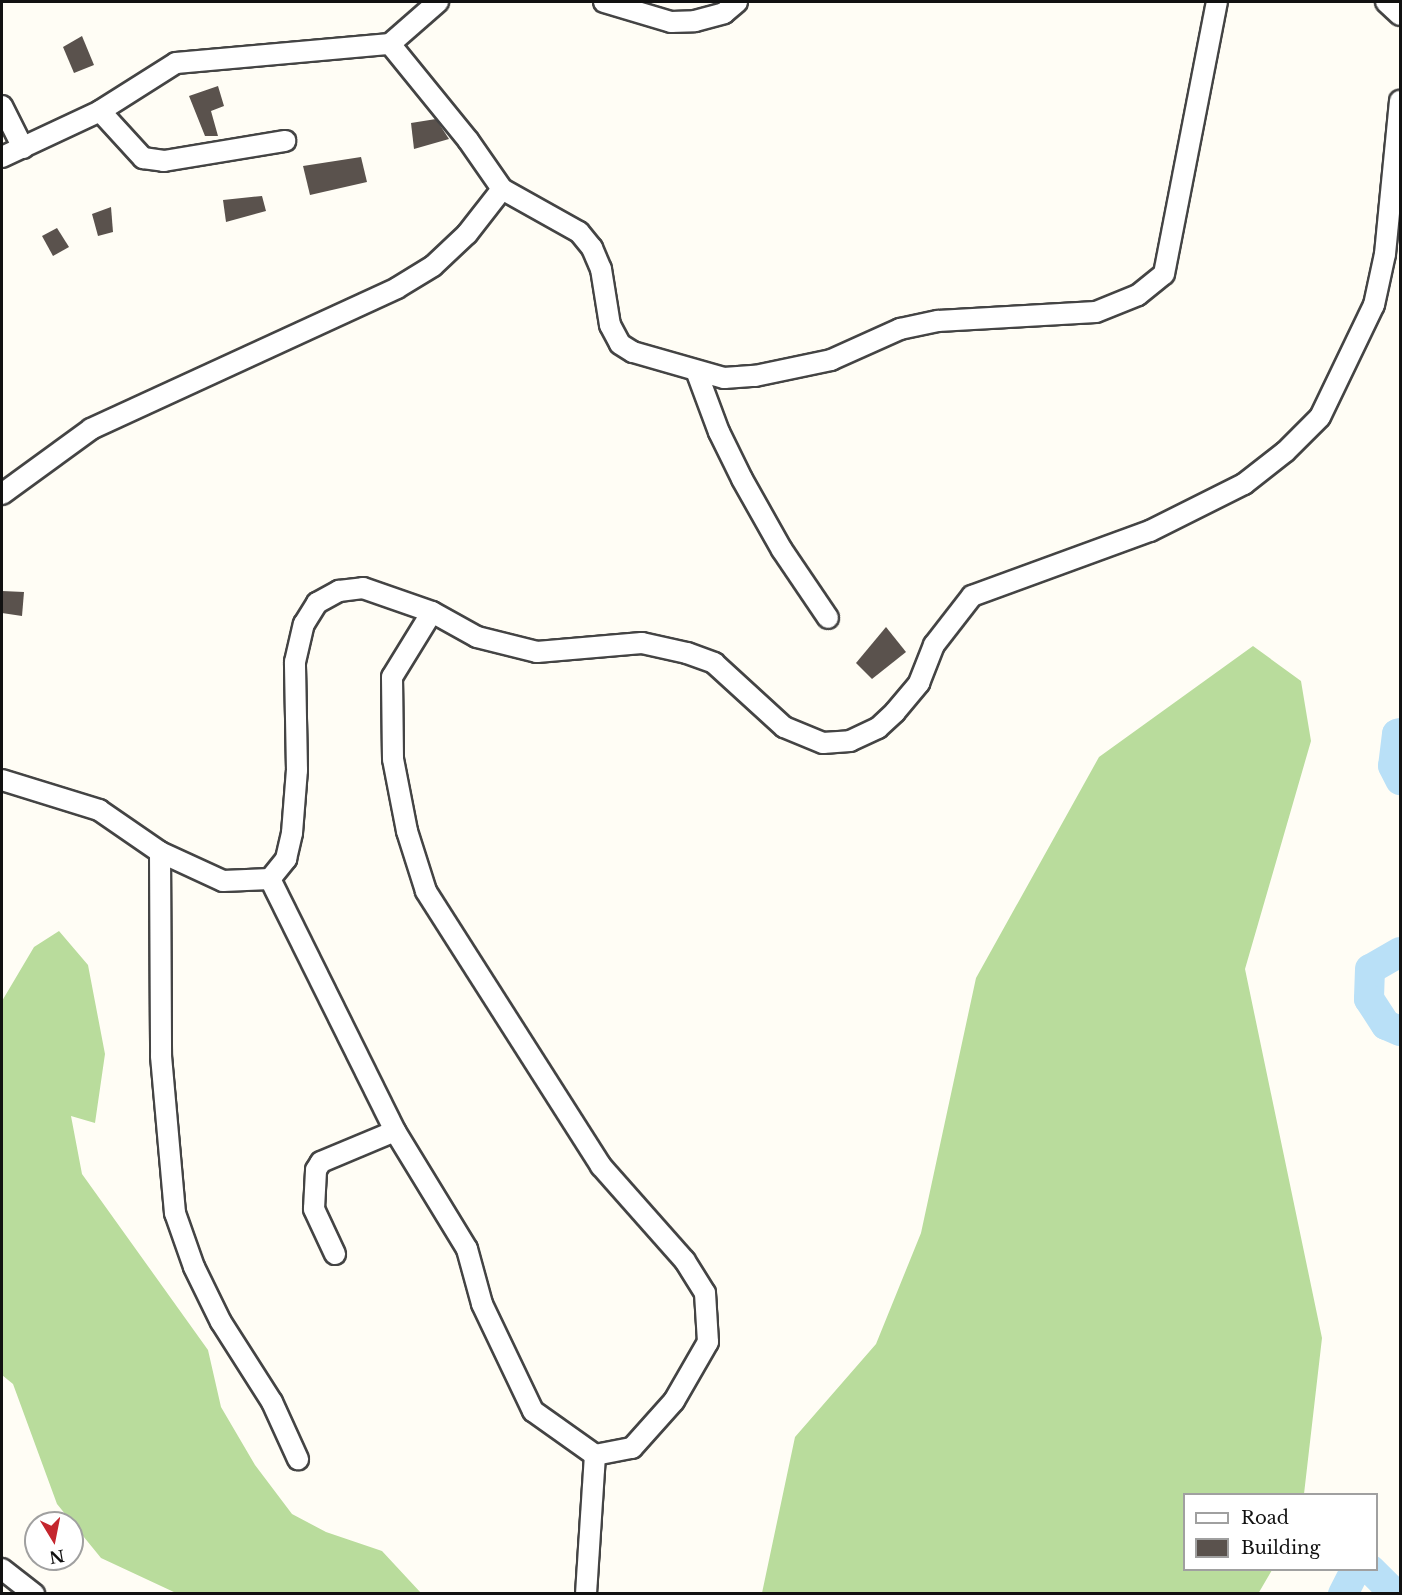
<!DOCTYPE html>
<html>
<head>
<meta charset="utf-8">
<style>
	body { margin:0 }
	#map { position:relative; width:1402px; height:1595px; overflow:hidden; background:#fffdf5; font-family:"Libre Baskerville",serif }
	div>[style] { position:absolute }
	.forest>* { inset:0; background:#b9dc9c }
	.river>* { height:30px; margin:-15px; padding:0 15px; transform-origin:15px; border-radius:15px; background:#b9e0f7 }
	.building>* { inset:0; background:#5a524d }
	.roads { filter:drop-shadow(2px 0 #444) drop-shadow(-2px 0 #444) drop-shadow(0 2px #444) drop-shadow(0 -2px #444) }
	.minor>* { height:20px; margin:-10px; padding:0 10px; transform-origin:10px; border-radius:10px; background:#fff }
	span { translate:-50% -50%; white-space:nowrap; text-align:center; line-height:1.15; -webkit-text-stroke:6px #fff; paint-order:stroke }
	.frame { position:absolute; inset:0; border:3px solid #111; pointer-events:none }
	.legend { position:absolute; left:1183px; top:1493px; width:195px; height:78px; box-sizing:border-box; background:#fff; border:2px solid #a0a0a0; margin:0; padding:8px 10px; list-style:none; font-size:18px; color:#111 }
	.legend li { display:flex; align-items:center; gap:12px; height:30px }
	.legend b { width:30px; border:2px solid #a0a0a0 }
	.north { position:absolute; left:24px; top:1511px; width:60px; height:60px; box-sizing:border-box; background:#fff; border:2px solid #a0a0a0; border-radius:50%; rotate:170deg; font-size:16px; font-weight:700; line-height:24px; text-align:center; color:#111 }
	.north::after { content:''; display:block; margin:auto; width:21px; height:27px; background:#c4262e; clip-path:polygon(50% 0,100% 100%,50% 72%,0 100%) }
</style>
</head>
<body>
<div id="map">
	<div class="forest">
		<div style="clip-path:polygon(1253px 646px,1301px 681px,1311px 741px,1245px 969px,1322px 1338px,1304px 1494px,1184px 1494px,1184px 1570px,1272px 1570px,1258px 1594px,762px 1593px,795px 1437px,876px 1344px,921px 1233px,976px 978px,1099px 757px)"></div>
		<div style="clip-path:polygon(59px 931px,88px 965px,105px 1054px,95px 1123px,71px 1116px,82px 1174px,208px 1350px,221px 1407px,255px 1465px,292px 1514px,326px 1532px,382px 1551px,421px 1593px,176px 1593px,101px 1558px,57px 1504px,13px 1384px,2px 1375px,2px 1001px,34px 947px)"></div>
	</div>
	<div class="river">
		<div style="left:1400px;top:733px;width:3px;rotate:162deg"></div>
		<div style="left:1397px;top:734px;width:32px;rotate:97deg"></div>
		<div style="left:1393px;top:766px;width:16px;rotate:63deg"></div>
		<div style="left:1400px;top:952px;width:34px;rotate:150deg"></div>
		<div style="left:1370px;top:969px;width:30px;rotate:92deg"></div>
		<div style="left:1369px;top:999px;width:31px;rotate:57deg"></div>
		<div style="left:1386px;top:1025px;width:15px;rotate:23deg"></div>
		<div style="left:1371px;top:1570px;width:34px;rotate:45deg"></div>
		<div style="left:1343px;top:1594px;width:25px;rotate:-63deg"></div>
		<div style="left:1354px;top:1572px;width:7px;rotate:-16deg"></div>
	</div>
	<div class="building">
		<div style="clip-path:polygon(82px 36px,94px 65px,74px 73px,63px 47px)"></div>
		<div style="clip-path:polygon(218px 86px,224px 106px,211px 111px,218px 136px,205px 136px,189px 96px)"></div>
		<div style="clip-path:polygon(436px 119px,449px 139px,414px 149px,411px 123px)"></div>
		<div style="clip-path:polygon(361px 157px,367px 182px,310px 195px,303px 166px)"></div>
		<div style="clip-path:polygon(262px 196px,266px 211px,226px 222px,223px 200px)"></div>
		<div style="clip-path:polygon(111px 207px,113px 232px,98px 236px,92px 214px)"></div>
		<div style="clip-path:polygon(57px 228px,69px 247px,53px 256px,42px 236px)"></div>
		<div style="clip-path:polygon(2px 591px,24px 592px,22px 616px,2px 613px)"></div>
		<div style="clip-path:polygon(886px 627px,906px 652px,872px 679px,856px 663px)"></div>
	</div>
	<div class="roads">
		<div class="minor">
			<div style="left:604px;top:2px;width:70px;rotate:16.6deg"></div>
			<div style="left:671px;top:22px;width:24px;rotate:-2deg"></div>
			<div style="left:695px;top:21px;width:30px;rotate:-15deg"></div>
			<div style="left:724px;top:13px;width:17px;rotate:-40deg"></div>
			<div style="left:1386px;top:2px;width:19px;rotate:43deg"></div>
			<div style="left:390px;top:44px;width:124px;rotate:50.9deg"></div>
			<div style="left:468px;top:140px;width:60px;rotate:55.2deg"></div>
			<div style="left:502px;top:189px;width:88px;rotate:29.2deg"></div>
			<div style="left:579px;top:232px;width:21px;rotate:51deg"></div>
			<div style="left:592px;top:248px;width:23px;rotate:67deg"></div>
			<div style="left:601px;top:269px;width:57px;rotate:80.9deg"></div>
			<div style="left:610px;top:325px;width:21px;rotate:62deg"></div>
			<div style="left:620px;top:344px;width:15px;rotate:32deg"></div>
			<div style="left:633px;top:352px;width:95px;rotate:15.9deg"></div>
			<div style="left:724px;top:378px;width:31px;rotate:-4deg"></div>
			<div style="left:755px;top:376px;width:78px;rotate:-11.9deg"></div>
			<div style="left:831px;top:360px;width:76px;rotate:-24.2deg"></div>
			<div style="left:900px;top:329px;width:39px;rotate:-12deg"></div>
			<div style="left:938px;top:321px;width:158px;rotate:-3.3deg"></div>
			<div style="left:1096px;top:312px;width:45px;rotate:-22deg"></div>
			<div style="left:1138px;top:295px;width:33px;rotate:-39deg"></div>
			<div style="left:1164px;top:274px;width:277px;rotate:-79deg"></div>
			<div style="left:2px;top:106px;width:47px;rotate:63.4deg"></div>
			<div style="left:100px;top:111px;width:64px;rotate:47.5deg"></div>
			<div style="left:143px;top:158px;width:21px;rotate:8deg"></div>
			<div style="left:164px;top:161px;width:123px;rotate:-9.4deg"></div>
			<div style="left:2px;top:157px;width:108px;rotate:-25.1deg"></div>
			<div style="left:100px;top:111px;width:90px;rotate:-32.3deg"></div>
			<div style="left:176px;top:63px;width:215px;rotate:-5.1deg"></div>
			<div style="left:390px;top:44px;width:64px;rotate:-41.2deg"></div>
			<div style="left:697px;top:373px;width:63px;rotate:69.6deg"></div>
			<div style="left:719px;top:432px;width:52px;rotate:63.9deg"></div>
			<div style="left:742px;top:479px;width:81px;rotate:60.6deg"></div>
			<div style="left:782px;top:550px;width:82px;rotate:55.9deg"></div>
			<div style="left:2px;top:494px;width:110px;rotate:-36.1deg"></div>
			<div style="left:91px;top:429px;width:337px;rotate:-24.7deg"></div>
			<div style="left:397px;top:288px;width:42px;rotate:-31.4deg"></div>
			<div style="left:433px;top:266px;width:47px;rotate:-43.3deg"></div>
			<div style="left:467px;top:234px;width:57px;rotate:-52.1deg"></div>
			<div style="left:2px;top:780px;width:102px;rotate:17.2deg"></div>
			<div style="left:99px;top:810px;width:74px;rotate:34.5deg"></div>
			<div style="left:160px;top:852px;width:69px;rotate:24.7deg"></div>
			<div style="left:223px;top:881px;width:47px;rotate:-2.4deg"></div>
			<div style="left:270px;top:879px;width:26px;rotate:-51deg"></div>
			<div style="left:286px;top:859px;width:27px;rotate:-77deg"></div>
			<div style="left:292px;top:833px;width:63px;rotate:-85.5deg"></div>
			<div style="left:297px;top:770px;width:108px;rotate:-91.1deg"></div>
			<div style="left:295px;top:662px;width:39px;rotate:-77deg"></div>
			<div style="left:304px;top:624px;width:25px;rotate:-58deg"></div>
			<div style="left:317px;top:603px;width:25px;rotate:-29deg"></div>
			<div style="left:339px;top:591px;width:24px;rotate:-7deg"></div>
			<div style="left:363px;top:588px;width:73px;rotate:19.2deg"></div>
			<div style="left:432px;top:612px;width:51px;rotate:29.1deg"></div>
			<div style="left:477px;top:637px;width:62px;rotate:14deg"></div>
			<div style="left:537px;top:652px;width:105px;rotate:-4.9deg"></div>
			<div style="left:642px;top:643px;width:46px;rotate:12.5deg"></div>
			<div style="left:687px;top:653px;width:29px;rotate:20deg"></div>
			<div style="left:714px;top:663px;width:95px;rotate:42.4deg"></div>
			<div style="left:784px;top:727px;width:42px;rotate:22.3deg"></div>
			<div style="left:823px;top:743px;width:27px;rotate:-4deg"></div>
			<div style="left:850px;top:741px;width:31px;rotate:-25deg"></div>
			<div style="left:878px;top:728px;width:23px;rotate:-43deg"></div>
			<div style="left:895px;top:712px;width:38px;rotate:-50deg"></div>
			<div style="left:919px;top:683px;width:41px;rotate:-68.5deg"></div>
			<div style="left:934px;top:645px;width:62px;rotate:-52.2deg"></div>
			<div style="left:972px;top:596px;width:189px;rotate:-20.1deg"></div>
			<div style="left:1150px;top:531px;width:105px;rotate:-26.6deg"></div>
			<div style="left:1244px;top:484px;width:52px;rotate:-38deg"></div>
			<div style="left:1285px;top:452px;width:49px;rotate:-45deg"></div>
			<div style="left:1320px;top:417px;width:124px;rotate:-64.3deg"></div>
			<div style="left:1374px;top:305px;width:52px;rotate:-77.8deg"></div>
			<div style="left:1385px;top:254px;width:154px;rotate:-84.4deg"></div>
			<div style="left:160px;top:852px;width:204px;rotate:89.7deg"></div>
			<div style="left:161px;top:1056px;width:158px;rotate:84.9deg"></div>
			<div style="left:175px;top:1213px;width:57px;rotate:70.6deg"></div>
			<div style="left:194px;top:1267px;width:61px;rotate:63.9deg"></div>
			<div style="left:221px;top:1322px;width:95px;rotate:57.5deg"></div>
			<div style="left:272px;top:1402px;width:63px;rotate:65.5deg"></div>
			<div style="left:270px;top:879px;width:281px;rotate:63.6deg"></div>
			<div style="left:395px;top:1131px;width:138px;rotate:58.6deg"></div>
			<div style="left:467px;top:1249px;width:57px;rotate:74.7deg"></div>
			<div style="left:482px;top:1304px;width:119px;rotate:64.5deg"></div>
			<div style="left:533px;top:1411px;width:76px;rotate:35.4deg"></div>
			<div style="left:595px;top:1455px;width:38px;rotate:-11deg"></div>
			<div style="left:632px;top:1448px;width:63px;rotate:-48.2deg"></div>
			<div style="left:674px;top:1401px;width:68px;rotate:-60deg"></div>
			<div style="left:708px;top:1342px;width:49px;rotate:-93.5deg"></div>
			<div style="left:705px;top:1293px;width:38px;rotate:-122deg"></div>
			<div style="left:685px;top:1261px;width:127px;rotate:-131.5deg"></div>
			<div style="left:601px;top:1166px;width:326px;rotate:-122.5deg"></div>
			<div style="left:426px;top:891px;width:63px;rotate:-107.6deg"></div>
			<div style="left:407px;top:831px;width:73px;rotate:-101deg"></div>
			<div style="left:393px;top:759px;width:82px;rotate:-90.7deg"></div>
			<div style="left:392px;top:677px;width:76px;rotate:-58.4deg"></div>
			<div style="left:335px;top:1254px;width:50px;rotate:-115deg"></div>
			<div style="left:314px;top:1209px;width:39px;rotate:-87deg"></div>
			<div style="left:316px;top:1170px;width:9px;rotate:-58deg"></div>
			<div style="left:321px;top:1162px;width:80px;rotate:-22.7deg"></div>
			<div style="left:2px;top:1569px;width:41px;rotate:38deg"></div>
			<div style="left:586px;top:1594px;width:139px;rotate:-86.3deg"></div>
		</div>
	</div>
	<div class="frame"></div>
	<ul class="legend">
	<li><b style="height:8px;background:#fff"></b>Road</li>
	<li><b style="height:16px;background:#5a524d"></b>Building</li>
	</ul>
	<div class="north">N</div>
</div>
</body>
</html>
